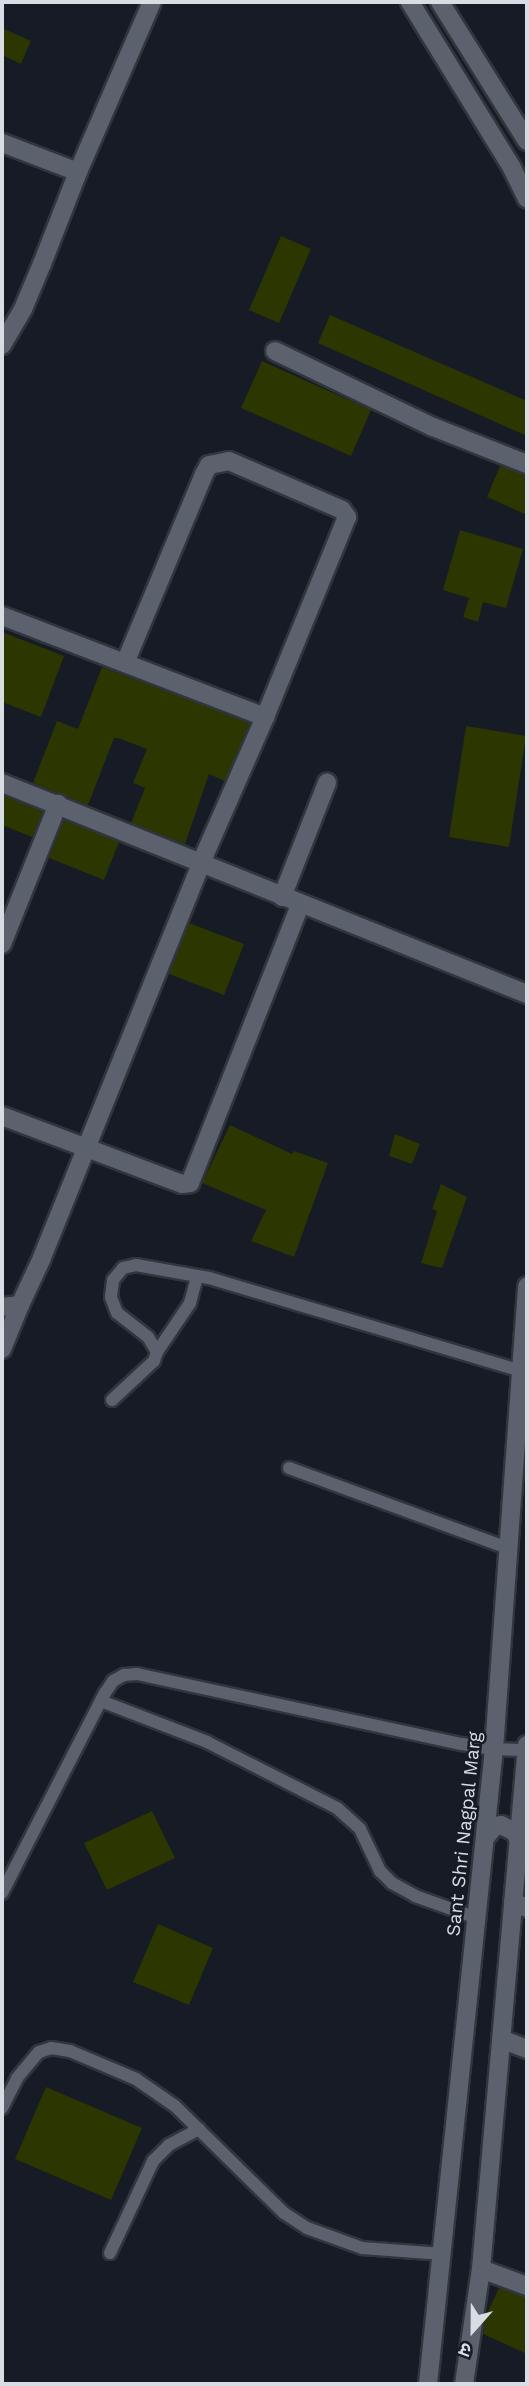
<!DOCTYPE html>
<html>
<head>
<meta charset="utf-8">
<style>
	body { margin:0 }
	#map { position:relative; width:529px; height:2386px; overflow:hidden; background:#161b25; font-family:"Work Sans","Noto Sans Devanagari",sans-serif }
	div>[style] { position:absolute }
	.building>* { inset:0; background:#2b3601 }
	.roads { filter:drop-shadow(2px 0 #32353d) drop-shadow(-2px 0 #32353d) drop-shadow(0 2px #32353d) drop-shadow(0 -2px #32353d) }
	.service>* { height:12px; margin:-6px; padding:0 6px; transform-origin:6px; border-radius:6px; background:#5b626e }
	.minor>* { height:18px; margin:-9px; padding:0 9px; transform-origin:9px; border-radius:9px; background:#5b626e }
	.secondary>* { height:18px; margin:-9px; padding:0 9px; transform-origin:9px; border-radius:9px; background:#5b626e }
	span { translate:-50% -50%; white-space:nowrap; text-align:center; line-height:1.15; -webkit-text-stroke:5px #161b25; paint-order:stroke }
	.street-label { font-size:19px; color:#d8dce3 }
	.frame { position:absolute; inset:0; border:4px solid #d8dce3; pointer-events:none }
	.north { position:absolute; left:438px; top:2295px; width:70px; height:70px; -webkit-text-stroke:5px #161b25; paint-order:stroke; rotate:201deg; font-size:19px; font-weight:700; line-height:28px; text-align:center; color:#d8dce3 }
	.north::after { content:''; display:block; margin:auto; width:24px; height:32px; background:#d8dce3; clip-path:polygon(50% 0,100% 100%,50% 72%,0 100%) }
</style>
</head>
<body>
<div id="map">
	<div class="building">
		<div style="clip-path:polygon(2px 28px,31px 41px,21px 64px,2px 55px)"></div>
		<div style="clip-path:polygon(281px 236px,311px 249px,279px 323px,249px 310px)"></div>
		<div style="clip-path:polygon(330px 315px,527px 401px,527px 436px,318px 343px)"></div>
		<div style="clip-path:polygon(262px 361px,371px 410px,351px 456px,241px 408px)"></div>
		<div style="clip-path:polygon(500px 466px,527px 475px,527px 515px,487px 497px)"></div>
		<div style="clip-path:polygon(460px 530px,523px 549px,506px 608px,483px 602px,478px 622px,463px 617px,469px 598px,443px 590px)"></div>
		<div style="clip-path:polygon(2px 632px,64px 656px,41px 717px,2px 702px)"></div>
		<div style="clip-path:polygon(102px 667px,250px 723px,225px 781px,209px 774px,185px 844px,131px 823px,145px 788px,133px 783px,147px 749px,118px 738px,114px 738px,88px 805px,33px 783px,57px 721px,78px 729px)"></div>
		<div style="clip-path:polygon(466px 726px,526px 736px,509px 847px,449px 837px)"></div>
		<div style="clip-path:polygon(2px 795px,43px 812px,32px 837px,2px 825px)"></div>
		<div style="clip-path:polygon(64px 820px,119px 842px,104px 880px,49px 858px)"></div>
		<div style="clip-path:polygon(189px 923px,244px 944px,224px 995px,169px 974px)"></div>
		<div style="clip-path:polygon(230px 1125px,292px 1154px,294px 1151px,328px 1163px,294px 1257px,251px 1241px,266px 1210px,202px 1183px)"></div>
		<div style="clip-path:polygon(395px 1134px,420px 1144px,412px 1164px,389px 1156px)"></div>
		<div style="clip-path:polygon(441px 1184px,467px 1197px,442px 1268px,421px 1263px,437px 1211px,432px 1209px)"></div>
		<div style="clip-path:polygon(152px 1811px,175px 1858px,107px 1890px,84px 1843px)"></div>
		<div style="clip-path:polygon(158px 1924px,213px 1948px,189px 2005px,133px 1982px)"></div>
		<div style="clip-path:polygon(46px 2087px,142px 2128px,111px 2200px,15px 2159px)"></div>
		<div style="clip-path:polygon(499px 2288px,527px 2297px,527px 2354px,483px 2334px,485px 2318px)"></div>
	</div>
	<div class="roads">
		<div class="service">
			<div style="left:157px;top:1352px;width:59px;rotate:-56deg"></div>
			<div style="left:190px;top:1303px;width:28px;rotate:-75deg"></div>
			<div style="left:112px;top:1400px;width:57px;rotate:-42.9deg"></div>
			<div style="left:154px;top:1361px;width:9px;rotate:-72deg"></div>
			<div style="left:157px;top:1352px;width:17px;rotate:-121deg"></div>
			<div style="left:148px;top:1337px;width:39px;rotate:-142deg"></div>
			<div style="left:117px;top:1313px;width:17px;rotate:-111deg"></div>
			<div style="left:111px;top:1297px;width:17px;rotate:-83deg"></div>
			<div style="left:113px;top:1280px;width:16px;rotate:-50deg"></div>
			<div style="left:123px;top:1268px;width:13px;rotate:-13deg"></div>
			<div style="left:136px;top:1265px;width:74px;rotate:10.1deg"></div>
			<div style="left:209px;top:1278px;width:326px;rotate:16.6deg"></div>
			<div style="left:289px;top:1468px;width:233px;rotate:20.1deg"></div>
			<div style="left:101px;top:1701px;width:114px;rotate:21.1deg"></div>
			<div style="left:207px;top:1742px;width:146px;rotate:26.9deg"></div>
			<div style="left:337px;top:1808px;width:31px;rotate:42deg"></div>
			<div style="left:360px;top:1829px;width:47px;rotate:64.5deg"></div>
			<div style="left:380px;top:1871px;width:17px;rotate:45deg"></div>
			<div style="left:392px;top:1883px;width:26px;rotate:29deg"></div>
			<div style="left:415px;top:1896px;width:66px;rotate:19.5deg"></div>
			<div style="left:2px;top:1893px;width:225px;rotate:-62.8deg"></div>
			<div style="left:105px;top:1693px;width:14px;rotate:-56deg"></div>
			<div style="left:113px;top:1681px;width:13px;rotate:-29deg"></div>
			<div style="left:124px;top:1675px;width:13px;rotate:-4deg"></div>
			<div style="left:137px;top:1674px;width:332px;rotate:12.2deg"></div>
			<div style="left:462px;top:1744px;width:32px;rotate:9deg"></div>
			<div style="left:494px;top:1749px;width:33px;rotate:2deg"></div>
			<div style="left:2px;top:2108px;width:34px;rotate:-63deg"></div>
			<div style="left:17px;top:2078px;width:34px;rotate:-50deg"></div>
			<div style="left:39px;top:2052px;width:13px;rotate:-18deg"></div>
			<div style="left:51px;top:2048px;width:19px;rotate:9deg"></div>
			<div style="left:70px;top:2051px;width:72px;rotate:23deg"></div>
			<div style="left:136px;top:2079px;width:47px;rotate:34.7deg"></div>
			<div style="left:175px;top:2106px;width:153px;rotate:44.5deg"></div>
			<div style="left:284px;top:2213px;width:27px;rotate:33deg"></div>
			<div style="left:307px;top:2228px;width:59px;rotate:20deg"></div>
			<div style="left:362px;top:2248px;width:81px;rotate:4.2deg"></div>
			<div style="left:110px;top:2253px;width:102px;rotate:-64.9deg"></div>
			<div style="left:153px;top:2161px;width:23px;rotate:-45deg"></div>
			<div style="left:169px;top:2145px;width:34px;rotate:-28deg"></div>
		</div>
		<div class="minor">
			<div style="left:2px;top:143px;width:81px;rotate:20.9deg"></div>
			<div style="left:2px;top:345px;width:42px;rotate:-59.7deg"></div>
			<div style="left:23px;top:309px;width:49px;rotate:-67.1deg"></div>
			<div style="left:42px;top:264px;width:99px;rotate:-68.6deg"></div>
			<div style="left:78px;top:172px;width:185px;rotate:-66.5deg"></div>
			<div style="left:275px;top:351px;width:175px;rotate:25.7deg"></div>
			<div style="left:433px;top:427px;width:101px;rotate:21.5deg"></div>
			<div style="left:2px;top:616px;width:282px;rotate:21deg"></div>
			<div style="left:265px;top:717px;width:150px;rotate:113.7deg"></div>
			<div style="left:205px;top:854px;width:436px;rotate:112deg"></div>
			<div style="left:42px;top:1258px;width:52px;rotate:115.1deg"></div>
			<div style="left:20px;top:1305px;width:18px;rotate:174deg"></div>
			<div style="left:125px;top:663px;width:205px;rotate:-67.3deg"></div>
			<div style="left:204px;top:474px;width:10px;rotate:-61deg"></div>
			<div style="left:209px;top:465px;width:20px;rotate:-11deg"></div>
			<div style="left:229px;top:461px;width:123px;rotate:23.4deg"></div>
			<div style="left:342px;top:510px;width:9px;rotate:54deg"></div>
			<div style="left:347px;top:517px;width:216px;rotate:112.3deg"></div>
			<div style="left:2px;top:783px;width:566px;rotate:21.9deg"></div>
			<div style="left:282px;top:897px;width:123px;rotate:-68.5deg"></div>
			<div style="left:2px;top:944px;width:151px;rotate:-68.2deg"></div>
			<div style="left:2px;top:1116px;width:192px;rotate:20.7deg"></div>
			<div style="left:182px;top:1184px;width:8px;rotate:-7deg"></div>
			<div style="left:190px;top:1183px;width:299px;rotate:-68.4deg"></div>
			<div style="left:2px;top:1349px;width:48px;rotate:-67.8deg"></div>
			<div style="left:513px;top:1902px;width:15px;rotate:23deg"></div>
			<div style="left:501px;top:2039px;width:28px;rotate:21deg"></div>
			<div style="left:481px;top:2269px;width:49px;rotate:20.3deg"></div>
		</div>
		<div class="secondary">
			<div style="left:410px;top:2px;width:195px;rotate:58.4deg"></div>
			<div style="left:512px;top:168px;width:34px;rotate:64deg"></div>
			<div style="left:440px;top:2px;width:164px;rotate:58deg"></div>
			<div style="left:485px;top:1838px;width:16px;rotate:-50deg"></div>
			<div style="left:495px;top:1826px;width:6px;rotate:-9deg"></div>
			<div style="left:501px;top:1825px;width:16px;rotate:27deg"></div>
			<div style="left:515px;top:1832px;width:10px;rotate:66deg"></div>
			<div style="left:428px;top:2384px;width:638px;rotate:-84.07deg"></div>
			<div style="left:494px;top:1749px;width:464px;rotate:-85.9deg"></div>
			<div style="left:464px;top:2384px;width:116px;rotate:-81.6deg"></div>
			<div style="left:481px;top:2269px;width:526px;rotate:-84.98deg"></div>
		</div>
	</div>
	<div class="street-label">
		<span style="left:464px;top:1834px;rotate:-84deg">Sant Shri Nagpal Marg</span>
	</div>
	<div class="frame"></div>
	<div class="north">उ</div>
</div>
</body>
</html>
